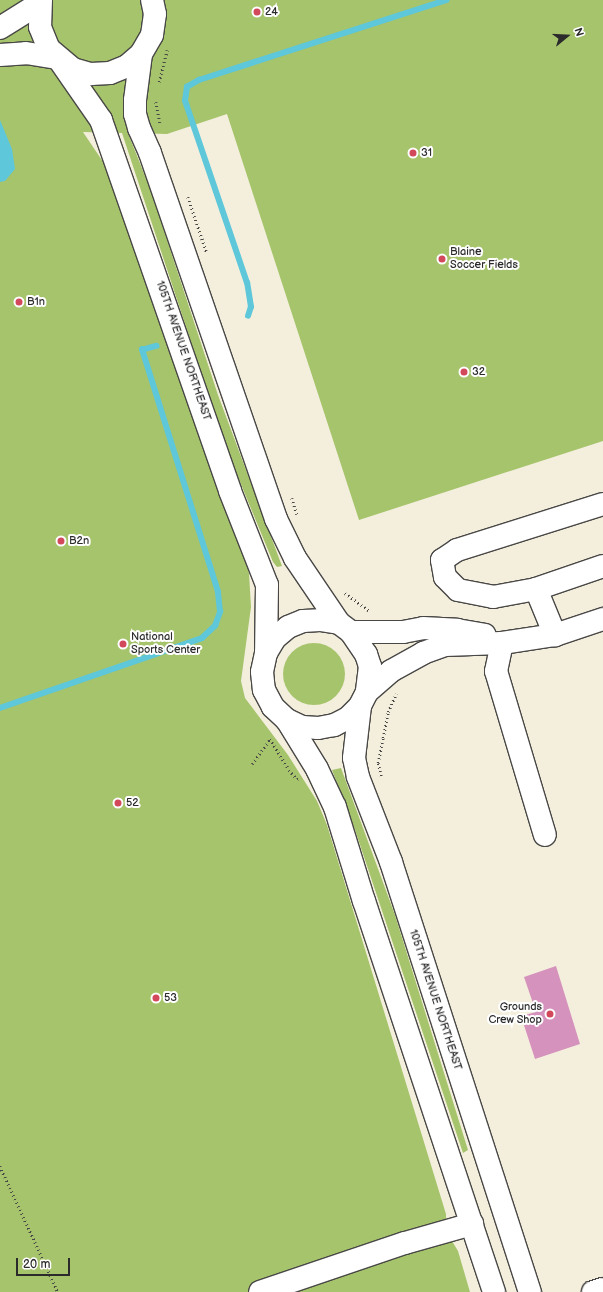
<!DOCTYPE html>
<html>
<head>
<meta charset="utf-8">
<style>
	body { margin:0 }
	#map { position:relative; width:603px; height:1292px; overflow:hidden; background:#f4efdd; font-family:"Balsamiq Sans",sans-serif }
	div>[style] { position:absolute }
	.green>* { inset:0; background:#a6c46c }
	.round { border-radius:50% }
	.water>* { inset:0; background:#5ec7d9 }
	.stream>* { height:5.5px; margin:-2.75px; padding:0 2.75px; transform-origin:2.75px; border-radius:2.75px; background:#5ec7d9 }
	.building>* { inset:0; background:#d592bd }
	.path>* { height:2.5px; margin-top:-1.25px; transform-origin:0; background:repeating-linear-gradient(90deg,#494846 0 1px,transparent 0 4px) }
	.roads { filter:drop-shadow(1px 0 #494846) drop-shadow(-1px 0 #494846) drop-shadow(0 1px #494846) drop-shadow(0 -1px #494846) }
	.minor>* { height:22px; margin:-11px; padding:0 11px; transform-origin:11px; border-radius:11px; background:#fff }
	.dots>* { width:11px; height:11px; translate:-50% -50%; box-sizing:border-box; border:2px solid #fff; border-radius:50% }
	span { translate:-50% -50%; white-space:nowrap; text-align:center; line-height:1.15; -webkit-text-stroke:4px #fff; paint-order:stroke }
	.poi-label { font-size:11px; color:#2b2b2b }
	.left { translate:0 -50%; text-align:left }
	.right { translate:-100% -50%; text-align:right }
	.street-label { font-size:11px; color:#2b2b2b }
	.north { position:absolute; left:547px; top:16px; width:40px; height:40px; -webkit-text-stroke:3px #fff; paint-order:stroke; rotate:72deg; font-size:11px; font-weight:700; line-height:16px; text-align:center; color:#2b2b2b }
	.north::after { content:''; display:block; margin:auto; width:14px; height:18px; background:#2b2b2b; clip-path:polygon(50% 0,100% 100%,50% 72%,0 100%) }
	.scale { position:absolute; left:16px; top:1258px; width:54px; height:18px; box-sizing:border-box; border:2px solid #2b2b2b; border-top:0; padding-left:5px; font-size:12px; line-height:14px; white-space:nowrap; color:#2b2b2b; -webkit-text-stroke:3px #fff; paint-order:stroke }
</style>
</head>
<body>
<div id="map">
	<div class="green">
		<div style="clip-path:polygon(0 0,603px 0,603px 441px,359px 520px,227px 114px,167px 134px,128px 133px,151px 191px,218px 395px,282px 566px,277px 567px,273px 562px,226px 448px,122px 133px,83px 132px,134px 208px,230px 491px,249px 573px,251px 607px,241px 681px,245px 698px,288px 755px,317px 801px,327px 825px,446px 1214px,446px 1231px,458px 1251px,470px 1292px,0 1292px)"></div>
		<div class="round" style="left:283px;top:643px;width:62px;height:62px"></div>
		<div style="clip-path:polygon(341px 768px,395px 915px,468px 1150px,463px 1153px,355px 830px,332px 770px)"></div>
	</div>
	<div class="water">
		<div style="clip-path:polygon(0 120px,12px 149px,15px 169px,5px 181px,0 182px)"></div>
	</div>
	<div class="stream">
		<div style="left:248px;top:316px;width:9px;rotate:-72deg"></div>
		<div style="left:251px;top:307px;width:24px;rotate:-99deg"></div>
		<div style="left:247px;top:283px;width:192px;rotate:-108.8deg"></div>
		<div style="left:185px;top:101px;width:14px;rotate:-82deg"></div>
		<div style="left:187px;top:87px;width:14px;rotate:-30deg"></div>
		<div style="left:199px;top:80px;width:260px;rotate:-17.9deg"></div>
		<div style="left:0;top:708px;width:214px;rotate:-19.1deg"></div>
		<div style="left:202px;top:638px;width:18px;rotate:-43deg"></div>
		<div style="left:215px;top:626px;width:15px;rotate:-70deg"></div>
		<div style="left:220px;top:612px;width:20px;rotate:-96deg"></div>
		<div style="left:218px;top:592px;width:254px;rotate:-107.4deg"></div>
		<div style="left:142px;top:350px;width:15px;rotate:-16deg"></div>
	</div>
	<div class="building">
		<div style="clip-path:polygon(556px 966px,580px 1044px,535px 1059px,521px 1016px,536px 1012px,524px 977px)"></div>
	</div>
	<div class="path">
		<div style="left:159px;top:82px;width:33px;rotate:-76deg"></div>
		<div style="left:156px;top:102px;width:21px;rotate:79deg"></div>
		<div style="left:188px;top:197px;width:59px;rotate:71.3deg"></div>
		<div style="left:292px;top:498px;width:17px;rotate:73deg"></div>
		<div style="left:345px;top:593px;width:31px;rotate:36deg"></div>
		<div style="left:252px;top:764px;width:31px;rotate:-54deg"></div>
		<div style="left:270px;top:739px;width:36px;rotate:58deg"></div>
		<div style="left:289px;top:770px;width:12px;rotate:48deg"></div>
		<div style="left:297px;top:779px;width:4px;rotate:-34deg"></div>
		<div style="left:381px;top:776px;width:13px;rotate:-103deg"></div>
		<div style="left:378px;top:763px;width:25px;rotate:-79deg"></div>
		<div style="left:383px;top:738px;width:26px;rotate:-79deg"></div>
		<div style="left:388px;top:712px;width:20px;rotate:-66deg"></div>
		<div style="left:0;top:1166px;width:139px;rotate:65.3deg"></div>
	</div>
	<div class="roads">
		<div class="minor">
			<div style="left:41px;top:0;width:27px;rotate:92deg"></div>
			<div style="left:40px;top:27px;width:24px;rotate:68deg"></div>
			<div style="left:49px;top:49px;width:31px;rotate:40deg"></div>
			<div style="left:73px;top:69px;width:19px;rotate:16deg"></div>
			<div style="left:91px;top:74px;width:19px;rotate:-3deg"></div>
			<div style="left:110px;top:73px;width:18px;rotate:-22deg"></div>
			<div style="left:127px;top:66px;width:18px;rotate:-41deg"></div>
			<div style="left:141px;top:54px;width:22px;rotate:-60deg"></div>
			<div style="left:152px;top:35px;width:21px;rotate:-82deg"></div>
			<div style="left:155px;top:14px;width:14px;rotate:-102deg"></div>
			<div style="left:0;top:28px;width:47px;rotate:-32deg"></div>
			<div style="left:141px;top:54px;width:46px;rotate:97.4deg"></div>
			<div style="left:135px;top:100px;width:14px;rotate:90deg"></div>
			<div style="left:135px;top:114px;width:15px;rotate:74deg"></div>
			<div style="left:139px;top:128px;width:27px;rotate:66deg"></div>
			<div style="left:150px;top:153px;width:387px;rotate:71deg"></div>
			<div style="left:276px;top:519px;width:43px;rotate:64deg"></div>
			<div style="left:295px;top:558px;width:78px;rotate:55.9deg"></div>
			<div style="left:0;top:55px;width:26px;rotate:-4deg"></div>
			<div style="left:26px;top:53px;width:31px;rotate:9deg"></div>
			<div style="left:60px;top:61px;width:72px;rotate:55.2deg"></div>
			<div style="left:101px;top:120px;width:393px;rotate:70.8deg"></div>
			<div style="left:230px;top:491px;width:101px;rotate:68.5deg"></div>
			<div style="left:267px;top:585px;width:68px;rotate:90.8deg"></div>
			<div style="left:266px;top:653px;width:19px;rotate:102deg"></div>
			<div style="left:262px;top:672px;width:18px;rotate:84deg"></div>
			<div style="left:264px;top:690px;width:19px;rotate:62deg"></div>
			<div style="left:273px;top:707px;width:19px;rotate:43deg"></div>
			<div style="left:287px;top:720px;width:57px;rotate:58.5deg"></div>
			<div style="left:317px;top:769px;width:42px;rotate:64.7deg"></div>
			<div style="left:335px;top:807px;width:98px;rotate:72.9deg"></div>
			<div style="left:364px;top:901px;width:412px;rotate:71.6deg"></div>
			<div style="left:603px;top:504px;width:153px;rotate:162.5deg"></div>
			<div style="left:457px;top:550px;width:18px;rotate:146deg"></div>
			<div style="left:442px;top:560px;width:17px;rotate:80deg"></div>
			<div style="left:445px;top:577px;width:18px;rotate:45deg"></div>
			<div style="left:458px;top:590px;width:36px;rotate:11deg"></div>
			<div style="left:493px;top:597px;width:44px;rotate:-10.5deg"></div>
			<div style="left:536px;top:589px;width:71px;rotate:-18.9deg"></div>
			<div style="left:536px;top:589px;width:50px;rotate:67.6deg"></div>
			<div style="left:351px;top:632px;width:52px"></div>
			<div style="left:403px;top:632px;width:20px;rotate:-11deg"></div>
			<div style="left:423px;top:628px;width:34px;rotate:3deg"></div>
			<div style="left:457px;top:630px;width:28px;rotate:10deg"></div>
			<div style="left:502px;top:643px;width:29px;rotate:102deg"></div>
			<div style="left:496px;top:671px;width:171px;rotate:73.4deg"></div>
			<div style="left:266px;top:653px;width:17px;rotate:-59deg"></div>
			<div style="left:275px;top:638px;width:17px;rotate:-40deg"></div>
			<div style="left:288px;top:627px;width:16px;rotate:-22deg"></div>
			<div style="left:303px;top:621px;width:17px;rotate:-3deg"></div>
			<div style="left:320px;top:620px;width:19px;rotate:9deg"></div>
			<div style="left:339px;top:623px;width:15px;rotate:37deg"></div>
			<div style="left:351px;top:632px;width:27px;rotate:56deg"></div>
			<div style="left:366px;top:654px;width:13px;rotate:72deg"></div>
			<div style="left:370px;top:666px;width:26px;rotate:97deg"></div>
			<div style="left:367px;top:692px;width:16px;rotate:117deg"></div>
			<div style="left:360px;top:706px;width:17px;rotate:135deg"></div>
			<div style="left:348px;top:718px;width:16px;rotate:153deg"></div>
			<div style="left:334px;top:725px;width:16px;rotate:169deg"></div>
			<div style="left:318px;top:728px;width:16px;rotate:-176deg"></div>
			<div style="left:302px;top:727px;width:17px;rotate:-155deg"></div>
			<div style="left:367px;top:692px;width:32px;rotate:-41deg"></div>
			<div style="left:391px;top:671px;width:37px;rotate:-29deg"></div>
			<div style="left:423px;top:653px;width:23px;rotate:-20deg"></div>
			<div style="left:445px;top:645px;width:57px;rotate:-2deg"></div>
			<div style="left:502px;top:643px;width:54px;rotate:-8.6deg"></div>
			<div style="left:555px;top:635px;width:51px;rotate:-18.4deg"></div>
			<div style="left:360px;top:706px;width:52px;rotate:96.6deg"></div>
			<div style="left:354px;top:758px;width:19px;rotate:78deg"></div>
			<div style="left:358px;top:777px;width:91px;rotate:68.8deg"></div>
			<div style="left:391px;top:862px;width:452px;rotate:72.1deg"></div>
			<div style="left:260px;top:1292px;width:153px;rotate:-18.7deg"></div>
			<div style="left:405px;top:1243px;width:70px;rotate:-15.8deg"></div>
			<div style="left:593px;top:1292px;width:10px;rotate:-17deg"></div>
		</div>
	</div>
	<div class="dots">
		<div style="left:257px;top:12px;background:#d1495b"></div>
		<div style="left:413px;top:153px;background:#d1495b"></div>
		<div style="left:442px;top:259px;background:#d1495b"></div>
		<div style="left:19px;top:302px;background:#d1495b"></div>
		<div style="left:464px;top:372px;background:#d1495b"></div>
		<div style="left:61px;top:541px;background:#d1495b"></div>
		<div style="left:123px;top:644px;background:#d1495b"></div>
		<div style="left:118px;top:803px;background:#d1495b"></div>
		<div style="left:156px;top:998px;background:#d1495b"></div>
		<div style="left:550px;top:1014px;background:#d1495b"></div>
	</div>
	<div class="poi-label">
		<span class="left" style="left:265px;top:12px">24</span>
		<span class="left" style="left:421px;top:153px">31</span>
		<span class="left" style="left:450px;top:259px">Blaine<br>Soccer Fields</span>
		<span class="left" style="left:27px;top:302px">B1n</span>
		<span class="left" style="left:472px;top:372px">32</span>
		<span class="left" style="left:69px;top:541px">B2n</span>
		<span class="left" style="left:131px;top:644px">National<br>Sports Center</span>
		<span class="left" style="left:126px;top:803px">52</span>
		<span class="left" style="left:164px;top:998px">53</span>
		<span class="right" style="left:542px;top:1014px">Grounds<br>Crew Shop</span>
	</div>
	<div class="street-label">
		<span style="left:183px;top:351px;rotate:71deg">105TH AVENUE NORTHEAST</span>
		<span style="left:435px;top:1000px;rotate:72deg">105TH AVENUE NORTHEAST</span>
	</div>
	<div class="north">N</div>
	<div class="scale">20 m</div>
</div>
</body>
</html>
